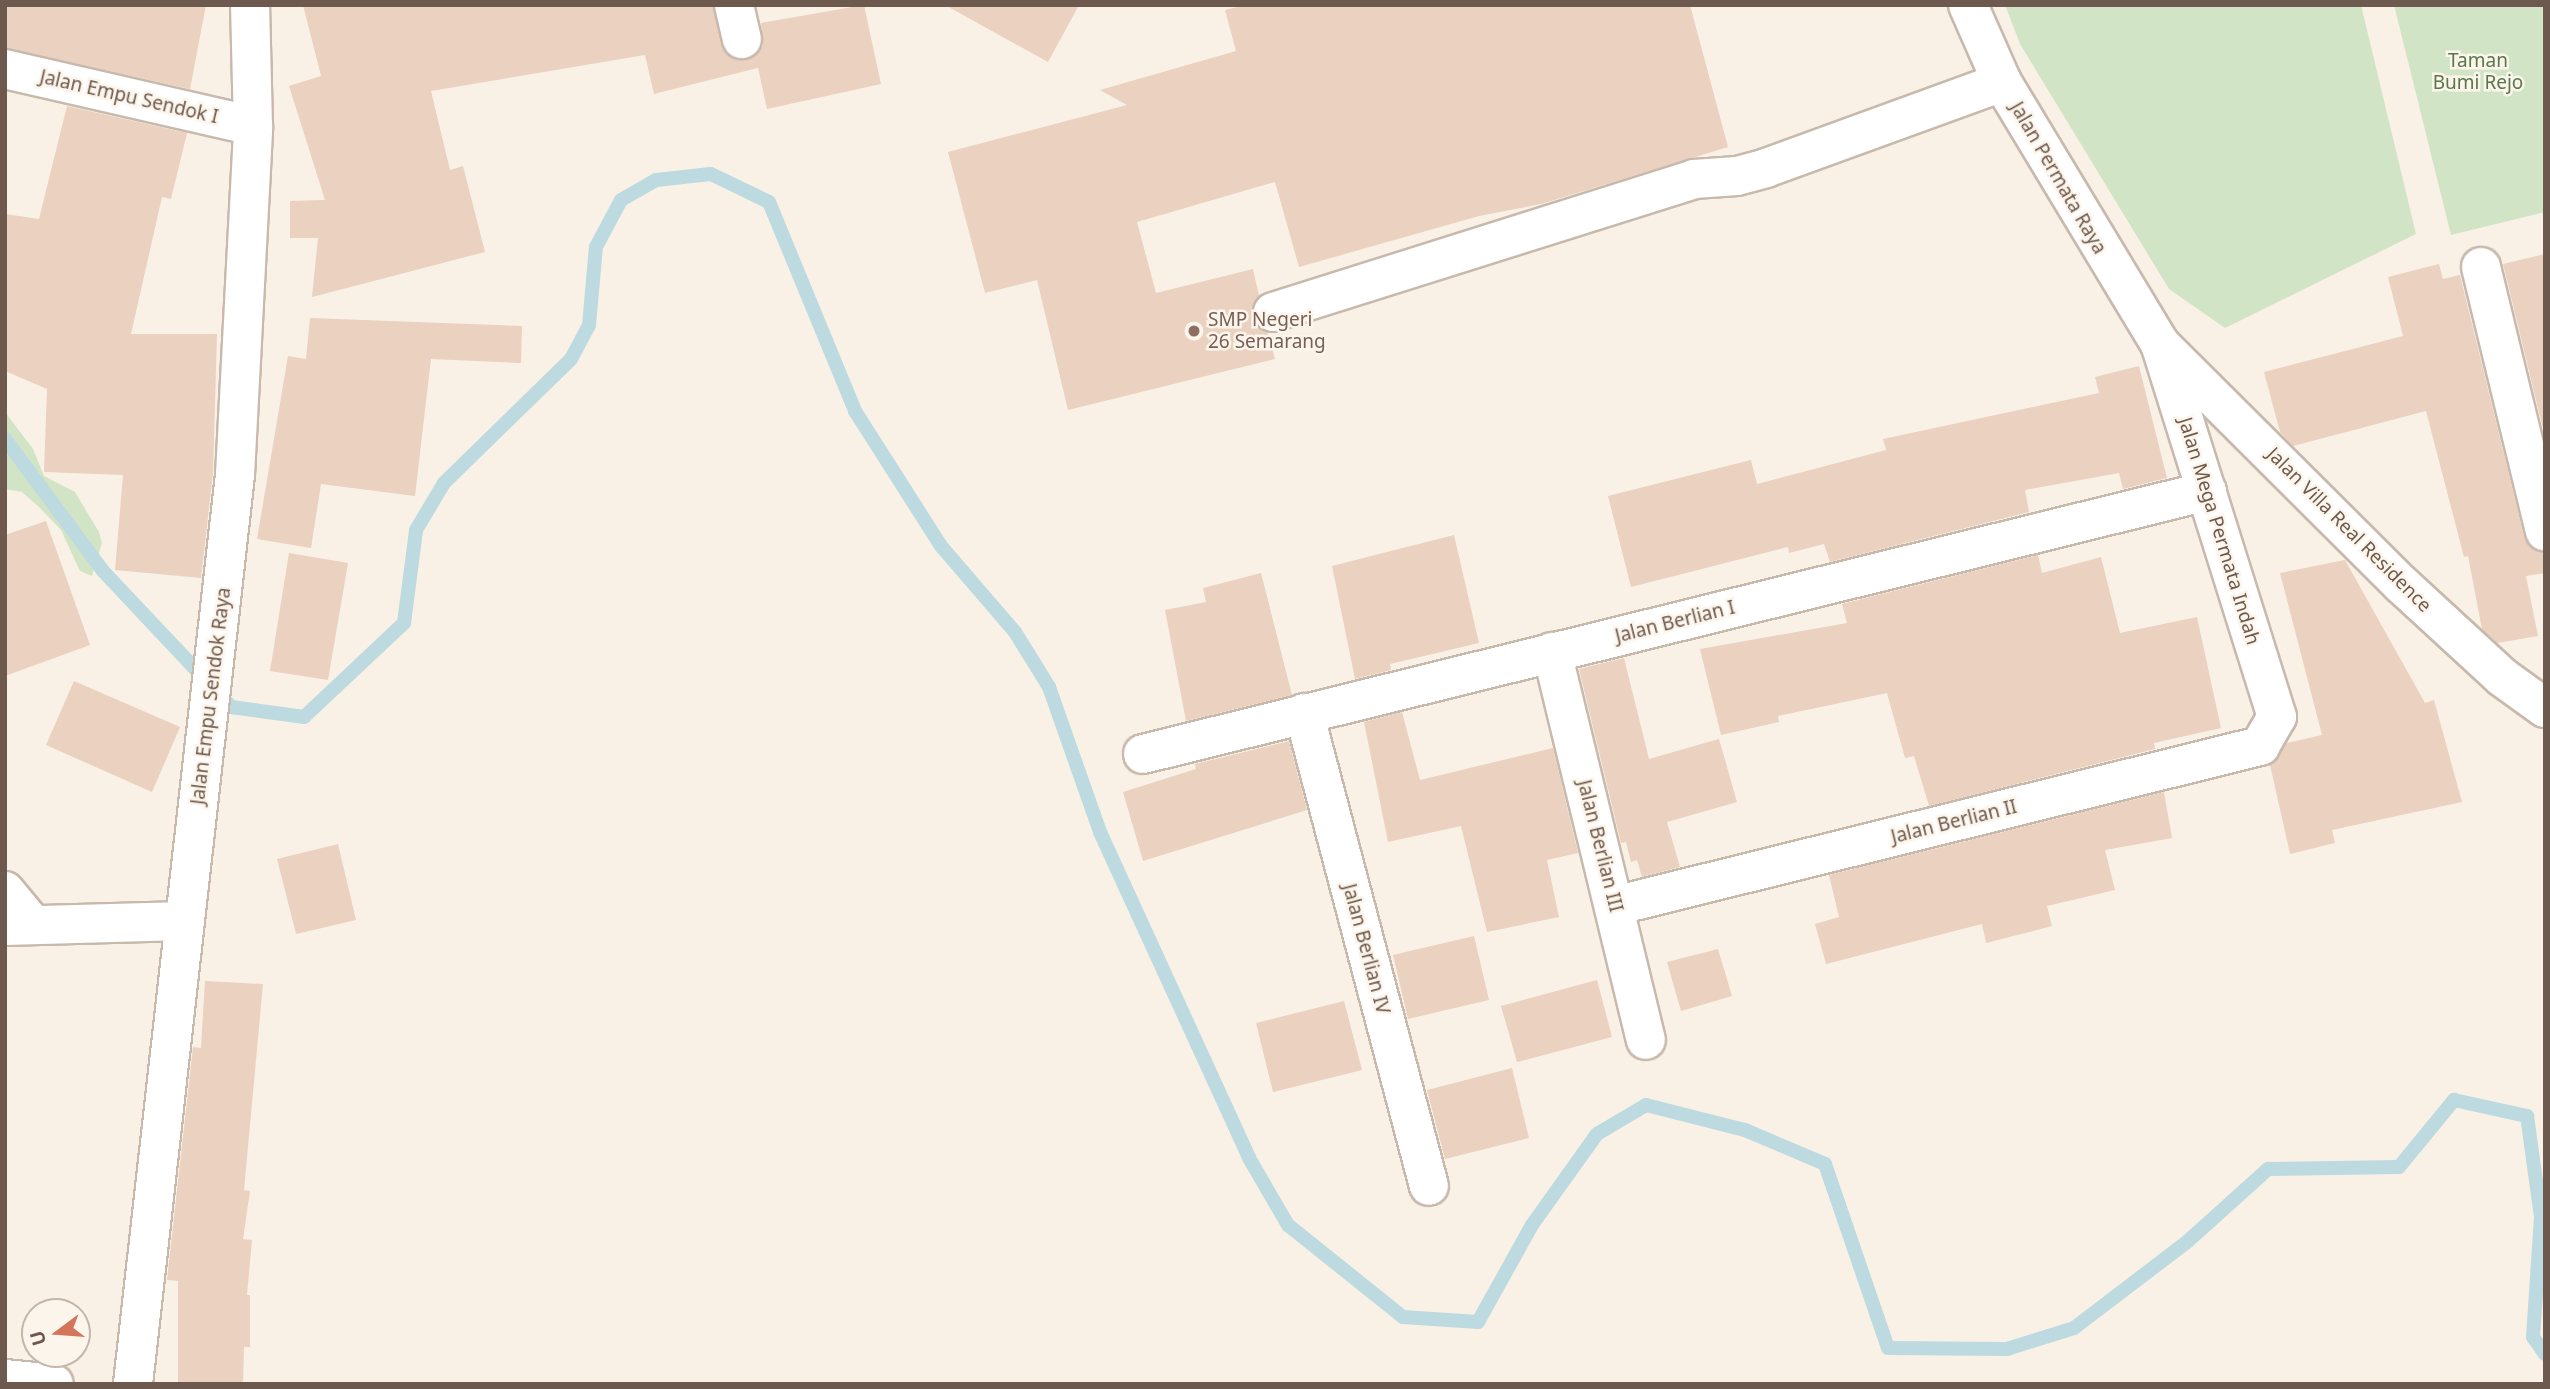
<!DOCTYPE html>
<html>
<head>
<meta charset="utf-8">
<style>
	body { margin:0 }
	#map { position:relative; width:2550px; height:1389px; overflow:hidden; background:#f9f1e5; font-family:"Noto Sans",sans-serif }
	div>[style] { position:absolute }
	.green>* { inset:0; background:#d2e4c6 }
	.stream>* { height:14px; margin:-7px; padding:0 7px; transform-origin:7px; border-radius:7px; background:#bcdadf }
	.building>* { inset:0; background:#ead1c0 }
	.roads { filter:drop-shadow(2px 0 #c8b9ad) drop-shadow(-2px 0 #c8b9ad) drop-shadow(0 2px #c8b9ad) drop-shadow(0 -2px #c8b9ad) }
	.street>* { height:38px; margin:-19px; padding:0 19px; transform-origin:19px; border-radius:19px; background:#fff }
	.secondary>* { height:38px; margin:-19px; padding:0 19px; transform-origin:19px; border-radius:19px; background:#fff }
	.dots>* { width:19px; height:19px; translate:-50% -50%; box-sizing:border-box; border:4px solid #fcf5eb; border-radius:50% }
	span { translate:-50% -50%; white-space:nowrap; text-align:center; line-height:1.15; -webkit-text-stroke:5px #fcf5eb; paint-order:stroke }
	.park-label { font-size:19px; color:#58784b }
	.street-label { font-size:19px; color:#6e594e }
	.education-label { font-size:19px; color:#785e54 }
	.left { translate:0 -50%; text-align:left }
	.frame { position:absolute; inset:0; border:7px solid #6e594e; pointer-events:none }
	.north { position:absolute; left:21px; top:1298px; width:70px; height:70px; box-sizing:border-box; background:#fcf5eb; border:2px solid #c3b7ac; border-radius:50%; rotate:254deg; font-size:19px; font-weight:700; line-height:28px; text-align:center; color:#6e594e }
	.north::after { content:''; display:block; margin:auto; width:24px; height:32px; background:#d2755b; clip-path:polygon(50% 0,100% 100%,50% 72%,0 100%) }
</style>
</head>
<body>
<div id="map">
	<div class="green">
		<div style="clip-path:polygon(2005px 5px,2361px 5px,2416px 234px,2225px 328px,2169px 289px,2020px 44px)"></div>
		<div style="clip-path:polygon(2394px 5px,2545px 5px,2545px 212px,2451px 235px)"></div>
		<div style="clip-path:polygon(5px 412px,33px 449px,44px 476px,75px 492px,99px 532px,102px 543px,92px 576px,80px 571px,61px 530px,39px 507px,22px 492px,5px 489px)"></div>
	</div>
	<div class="stream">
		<div style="left:5px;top:439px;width:164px;rotate:53.4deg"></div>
		<div style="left:103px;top:571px;width:187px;rotate:46.7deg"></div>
		<div style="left:231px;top:707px;width:74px;rotate:7.8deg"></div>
		<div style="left:304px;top:717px;width:137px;rotate:-43.2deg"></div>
		<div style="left:404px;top:623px;width:94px;rotate:-82.6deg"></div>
		<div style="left:416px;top:530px;width:55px;rotate:-59.2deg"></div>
		<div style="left:444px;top:483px;width:177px;rotate:-44.3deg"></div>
		<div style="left:571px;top:359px;width:38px;rotate:-62deg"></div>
		<div style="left:589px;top:325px;width:78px;rotate:-84.9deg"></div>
		<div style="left:596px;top:247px;width:53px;rotate:-62deg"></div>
		<div style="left:621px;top:200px;width:40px;rotate:-29.7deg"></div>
		<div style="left:656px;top:180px;width:55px;rotate:-6.2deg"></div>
		<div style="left:711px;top:174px;width:64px;rotate:25.8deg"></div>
		<div style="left:769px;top:202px;width:226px;rotate:67.6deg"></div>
		<div style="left:855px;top:411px;width:160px;rotate:57.5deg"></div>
		<div style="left:941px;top:546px;width:113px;rotate:49.3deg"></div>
		<div style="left:1015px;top:632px;width:65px;rotate:58.3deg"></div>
		<div style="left:1049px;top:687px;width:154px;rotate:70.6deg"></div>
		<div style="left:1100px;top:832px;width:358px;rotate:65.4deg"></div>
		<div style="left:1249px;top:1158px;width:78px;rotate:59.8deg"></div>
		<div style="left:1288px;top:1225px;width:147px;rotate:38.7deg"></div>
		<div style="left:1403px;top:1317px;width:75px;rotate:3.8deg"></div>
		<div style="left:1478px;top:1322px;width:111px;rotate:-60.9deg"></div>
		<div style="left:1532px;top:1225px;width:112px;rotate:-54.5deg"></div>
		<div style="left:1597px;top:1134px;width:57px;rotate:-30.6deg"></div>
		<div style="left:1646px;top:1105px;width:102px;rotate:14.2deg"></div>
		<div style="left:1745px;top:1130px;width:87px;rotate:23deg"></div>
		<div style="left:1825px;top:1164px;width:194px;rotate:71.1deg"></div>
		<div style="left:1888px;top:1348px;width:119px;rotate:0.5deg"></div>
		<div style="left:2007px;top:1349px;width:70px;rotate:-17.4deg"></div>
		<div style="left:2074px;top:1328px;width:143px;rotate:-37.3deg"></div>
		<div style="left:2188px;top:1241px;width:108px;rotate:-42deg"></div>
		<div style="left:2268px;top:1169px;width:131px;rotate:-0.9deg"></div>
		<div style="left:2399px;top:1167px;width:87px;rotate:-50.6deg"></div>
		<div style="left:2454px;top:1100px;width:75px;rotate:12.4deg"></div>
		<div style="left:2527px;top:1116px;width:102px;rotate:82.1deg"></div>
		<div style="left:2541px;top:1217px;width:120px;rotate:93.8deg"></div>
		<div style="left:2533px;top:1337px;width:21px;rotate:55deg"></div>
	</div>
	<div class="building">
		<div style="clip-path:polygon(5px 5px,206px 5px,190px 89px,5px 48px)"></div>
		<div style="clip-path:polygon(303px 5px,713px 5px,726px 53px,746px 60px,763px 46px,761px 23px,864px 5px,881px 84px,767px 109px,758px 68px,654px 94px,645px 55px,431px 91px,450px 170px,463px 166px,485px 252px,312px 297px,318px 238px,290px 238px,290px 201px,325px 200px,289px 86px,321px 76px)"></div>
		<div style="clip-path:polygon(945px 5px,1079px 5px,1048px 62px)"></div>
		<div style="clip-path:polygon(1245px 5px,1690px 5px,1728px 147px,1541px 204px,1479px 216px,1299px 267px,1275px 182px,1137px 222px,1156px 293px,1253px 269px,1259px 296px,1252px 307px,1252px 318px,1268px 333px,1275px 359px,1068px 410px,1037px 280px,985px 293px,948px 152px,1127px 105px,1100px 90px,1236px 51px,1225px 10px)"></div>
		<div style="clip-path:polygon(67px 106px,187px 133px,171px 199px,162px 197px,131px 334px,217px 334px,213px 473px,201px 578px,115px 570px,123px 475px,44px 472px,47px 389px,5px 371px,5px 214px,39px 219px)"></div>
		<div style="clip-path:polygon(2545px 254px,2545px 437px,2503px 264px)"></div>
		<div style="clip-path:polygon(2439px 264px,2443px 279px,2460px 275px,2524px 536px,2530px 547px,2545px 552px,2545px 573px,2526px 576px,2538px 636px,2497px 643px,2482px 629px,2468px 556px,2464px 557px,2426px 411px,2293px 446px,2280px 432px,2264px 372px,2403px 336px,2388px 277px)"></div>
		<div style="clip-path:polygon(310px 318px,522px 326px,521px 363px,431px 359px,415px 496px,321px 484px,311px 548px,257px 539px,288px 356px,306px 359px)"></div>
		<div style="clip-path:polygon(2139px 366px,2167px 478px,2123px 489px,2119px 473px,2025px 490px,2029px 512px,1830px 562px,1824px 544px,1789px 553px,1788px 547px,1631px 587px,1608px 496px,1751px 460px,1757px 484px,1886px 450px,1883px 439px,2099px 393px,2095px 377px)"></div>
		<div style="clip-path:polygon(46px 521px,90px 645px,5px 676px,5px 535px)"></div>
		<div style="clip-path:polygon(1454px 535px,1479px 643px,1390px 664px,1391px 670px,1355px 679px,1332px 566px)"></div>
		<div style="clip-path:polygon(289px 553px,348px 563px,328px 680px,270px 671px)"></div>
		<div style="clip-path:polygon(2038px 555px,2042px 573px,2101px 557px,2120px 633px,2197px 617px,2221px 728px,2154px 743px,2155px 749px,1929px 806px,1914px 756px,1905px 758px,1887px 693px,1778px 716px,1779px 722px,1721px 735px,1700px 649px,1847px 623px,1842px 604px)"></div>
		<div style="clip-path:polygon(2345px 560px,2425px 703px,2434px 700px,2462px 802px,2332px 830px,2335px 843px,2290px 854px,2270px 765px,2287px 743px,2322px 735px,2280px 573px)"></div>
		<div style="clip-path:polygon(1261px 573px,1292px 695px,1186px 721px,1165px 610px,1206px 602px,1203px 588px)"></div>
		<div style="clip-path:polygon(1624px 658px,1649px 759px,1719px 739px,1737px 802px,1667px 822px,1680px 867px,1642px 877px,1637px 860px,1631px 862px,1626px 842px,1621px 843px,1579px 669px)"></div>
		<div style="clip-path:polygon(74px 681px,180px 727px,152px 792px,46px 745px)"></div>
		<div style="clip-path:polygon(1402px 712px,1420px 780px,1553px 748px,1578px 853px,1547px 860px,1559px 917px,1487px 932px,1461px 826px,1388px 842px,1364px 722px)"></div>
		<div style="clip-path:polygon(1289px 741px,1307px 810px,1143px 861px,1123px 792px,1196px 769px,1195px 764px)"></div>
		<div style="clip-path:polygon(2164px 792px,2172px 838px,2105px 850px,2115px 890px,2047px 906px,2052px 926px,1986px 943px,1982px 924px,1826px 964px,1815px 924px,1839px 917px,1829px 875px)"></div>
		<div style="clip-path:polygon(338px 844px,356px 920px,296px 934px,277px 859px)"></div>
		<div style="clip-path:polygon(1474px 936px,1489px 1000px,1408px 1019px,1393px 955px)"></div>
		<div style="clip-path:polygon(1718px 949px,1732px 996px,1681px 1011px,1667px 962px)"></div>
		<div style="clip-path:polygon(1597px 980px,1612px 1037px,1517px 1062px,1501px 1006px)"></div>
		<div style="clip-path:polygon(205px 981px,263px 984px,244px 1190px,250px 1191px,243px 1239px,252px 1240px,247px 1295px,250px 1295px,250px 1347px,244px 1347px,243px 1384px,178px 1384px,178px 1281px,167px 1280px,193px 1047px,201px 1048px)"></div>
		<div style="clip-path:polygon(1344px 1001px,1362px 1070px,1273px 1092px,1256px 1023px)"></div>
		<div style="clip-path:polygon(1512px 1068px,1529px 1138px,1445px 1159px,1427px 1090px)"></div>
	</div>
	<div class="roads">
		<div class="street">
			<div style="left:734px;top:5px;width:35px;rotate:77deg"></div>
			<div style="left:1968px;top:5px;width:84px;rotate:66.2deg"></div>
			<div style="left:2002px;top:82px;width:306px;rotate:58.9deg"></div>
			<div style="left:2160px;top:344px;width:340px;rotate:44.9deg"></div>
			<div style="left:2401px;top:584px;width:137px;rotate:42.6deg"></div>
			<div style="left:2502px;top:677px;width:53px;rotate:35.8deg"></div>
			<div style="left:5px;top:69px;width:254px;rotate:12.9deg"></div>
			<div style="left:2481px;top:267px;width:272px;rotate:76.4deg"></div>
			<div style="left:1273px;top:312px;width:442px;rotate:-17.5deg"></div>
			<div style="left:1694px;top:179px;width:43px;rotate:-4deg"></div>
			<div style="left:1737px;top:176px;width:30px;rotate:-15deg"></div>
			<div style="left:1766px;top:168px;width:251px;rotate:-20deg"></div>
			<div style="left:1552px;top:652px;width:399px;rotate:76.4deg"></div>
			<div style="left:1304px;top:713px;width:489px;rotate:75.2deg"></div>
			<div style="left:1143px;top:754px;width:1096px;rotate:-13.88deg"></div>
			<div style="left:5px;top:891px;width:44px;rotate:50.5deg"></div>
			<div style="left:1614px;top:906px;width:666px;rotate:-13.91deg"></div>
			<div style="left:2260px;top:746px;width:34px;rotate:-60deg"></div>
			<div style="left:2277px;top:717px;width:391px;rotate:-107.4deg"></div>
			<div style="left:5px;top:926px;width:179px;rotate:-1.6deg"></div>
			<div style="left:5px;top:1379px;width:49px;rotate:5.8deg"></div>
		</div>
		<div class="secondary">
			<div style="left:133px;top:1384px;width:915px;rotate:-83.6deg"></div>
			<div style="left:235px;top:475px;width:349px;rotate:-87deg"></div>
			<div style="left:253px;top:126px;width:121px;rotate:-91.4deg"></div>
		</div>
	</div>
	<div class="dots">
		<div style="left:1194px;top:331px;background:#8d6e63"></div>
	</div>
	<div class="park-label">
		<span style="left:2478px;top:72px">Taman<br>Bumi Rejo</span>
	</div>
	<div class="street-label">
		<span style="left:129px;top:97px;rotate:13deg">Jalan Empu Sendok I</span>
		<span style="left:2058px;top:178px;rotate:60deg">Jalan Permata Raya</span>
		<span style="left:2349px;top:530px;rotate:45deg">Jalan Villa Real Residence</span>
		<span style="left:2219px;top:531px;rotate:73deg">Jalan Mega Permata Indah</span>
		<span style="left:1675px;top:622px;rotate:-14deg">Jalan Berlian I</span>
		<span style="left:211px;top:696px;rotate:-83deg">Jalan Empu Sendok Raya</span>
		<span style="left:1954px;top:822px;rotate:-14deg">Jalan Berlian II</span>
		<span style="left:1600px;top:846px;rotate:76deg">Jalan Berlian III</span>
		<span style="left:1366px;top:949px;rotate:75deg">Jalan Berlian IV</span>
	</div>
	<div class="education-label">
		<span class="left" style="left:1208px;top:331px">SMP Negeri<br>26 Semarang</span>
	</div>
	<div class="frame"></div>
	<div class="north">U</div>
</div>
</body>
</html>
